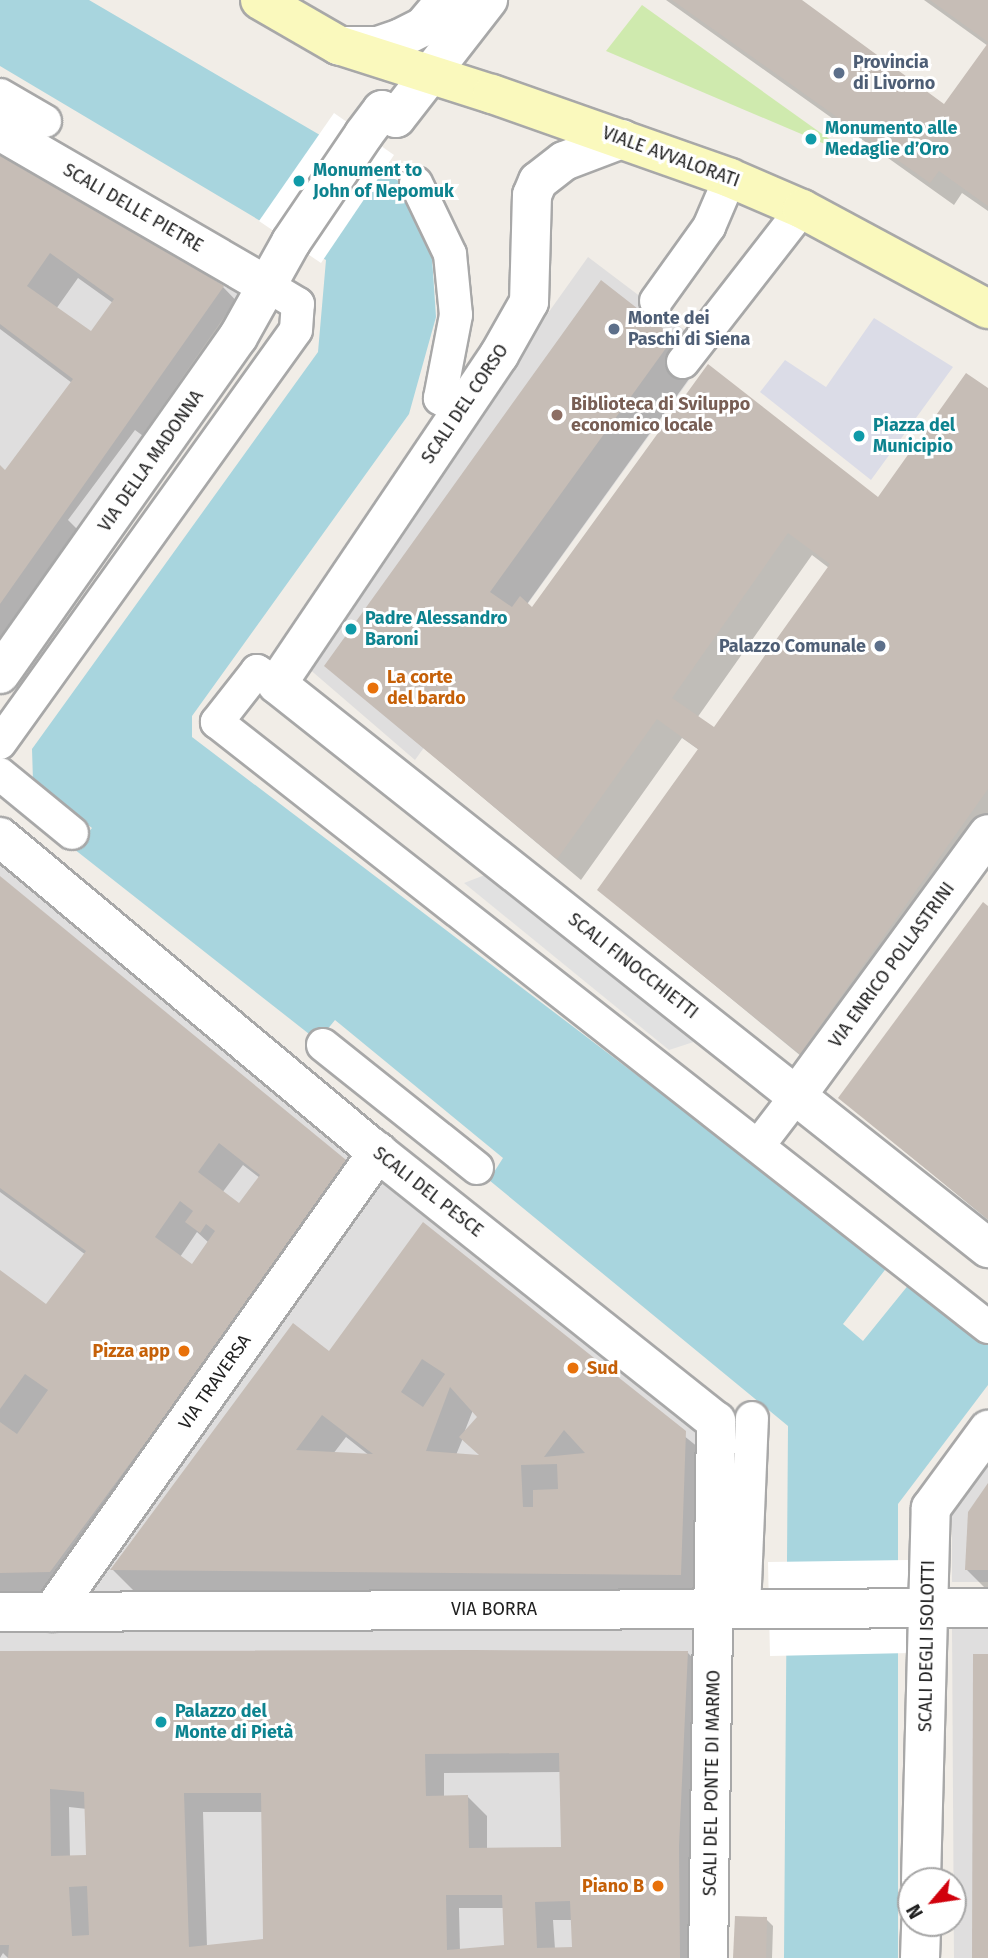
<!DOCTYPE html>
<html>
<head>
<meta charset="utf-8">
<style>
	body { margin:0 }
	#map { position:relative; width:988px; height:1958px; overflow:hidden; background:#f1ede7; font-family:"Fira Sans",sans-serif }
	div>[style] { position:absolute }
	.residential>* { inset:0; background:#dfdede }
	.grass>* { inset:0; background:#cfeaae }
	.parking>* { inset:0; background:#e1e1e1 }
	.plaza>* { inset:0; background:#dbdce7 }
	.water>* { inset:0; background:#a8d5de }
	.pier>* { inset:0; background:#fff }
	.shadow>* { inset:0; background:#0003 }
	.building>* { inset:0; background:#c6bdb6 }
	.roads { filter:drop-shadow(2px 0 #a8a8a8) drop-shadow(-2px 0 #a8a8a8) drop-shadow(0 2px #a8a8a8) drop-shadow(0 -2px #a8a8a8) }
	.lane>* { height:32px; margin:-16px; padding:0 16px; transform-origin:16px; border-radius:16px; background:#fff }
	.street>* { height:38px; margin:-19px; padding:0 19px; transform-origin:19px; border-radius:19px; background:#fff }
	.secondary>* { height:38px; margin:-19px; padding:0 19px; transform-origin:19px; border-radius:19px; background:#faf9bd }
	.dots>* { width:19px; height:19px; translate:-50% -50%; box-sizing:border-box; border:4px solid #fff; border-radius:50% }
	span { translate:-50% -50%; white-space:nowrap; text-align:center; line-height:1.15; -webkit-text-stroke:6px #fff; paint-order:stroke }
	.service-label { font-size:18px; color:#4e5e75; font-weight:700 }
	.left { translate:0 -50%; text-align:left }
	.right { translate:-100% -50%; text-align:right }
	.culture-label { font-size:18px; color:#0d838f; font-weight:700 }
	.street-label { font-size:18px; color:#212121 }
	.education-label { font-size:18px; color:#785e54; font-weight:700 }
	.food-label { font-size:18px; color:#c56008; font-weight:700 }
	.north { position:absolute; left:897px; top:1867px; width:70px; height:70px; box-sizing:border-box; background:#fff; border:2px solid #a6a6a6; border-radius:50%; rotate:241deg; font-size:19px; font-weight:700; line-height:28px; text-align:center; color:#212121 }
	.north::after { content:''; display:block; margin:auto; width:24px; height:32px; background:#d1010c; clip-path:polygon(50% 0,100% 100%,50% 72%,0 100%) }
</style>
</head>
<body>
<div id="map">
	<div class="residential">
		<div style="clip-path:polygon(0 137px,245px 287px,0 640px)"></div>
		<div style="clip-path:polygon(588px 257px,711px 350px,415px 760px,300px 661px)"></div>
		<div style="clip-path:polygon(0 845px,702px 1424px,690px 1958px,0 1958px)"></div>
		<div style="clip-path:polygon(988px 1463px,988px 1582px,952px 1582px,952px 1514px)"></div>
		<div style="clip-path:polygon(952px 1627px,988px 1628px,988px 1958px,954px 1958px)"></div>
	</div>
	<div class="grass">
		<div style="clip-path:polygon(642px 5px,853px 156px,606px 51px)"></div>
	</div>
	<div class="parking">
		<div style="clip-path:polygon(503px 868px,715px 1035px,669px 1050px,464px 883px)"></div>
	</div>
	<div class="plaza">
		<div style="clip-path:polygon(874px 318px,953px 367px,871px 480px,760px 392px,785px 360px,826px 387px)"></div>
	</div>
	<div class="water">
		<div style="clip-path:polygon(0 0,89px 0,402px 183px,431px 243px,436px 317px,409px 414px,192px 716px,192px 737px,888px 1266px,843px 1324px,863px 1341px,910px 1283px,988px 1345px,988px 1385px,898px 1504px,898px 1958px,784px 1958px,788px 1426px,489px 1180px,503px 1158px,335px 1020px,318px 1041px,74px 849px,92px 828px,33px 781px,32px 749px,318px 352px,326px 260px,0 66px)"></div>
	</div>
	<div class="pier">
		<div style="clip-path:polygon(334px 113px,394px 155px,321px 263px,259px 221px)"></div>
		<div style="clip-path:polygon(909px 1560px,910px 1653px,770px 1656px,768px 1562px)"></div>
	</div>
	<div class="shadow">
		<div style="clip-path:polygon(666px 0,799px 0,944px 106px,988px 46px,924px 0,988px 0,988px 211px,962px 193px,954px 205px)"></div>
		<div style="clip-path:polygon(evenodd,0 146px,223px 287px,249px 314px,158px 447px,135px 430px,68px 520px,88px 540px,0 671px,0 468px,6px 472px,72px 383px,0 329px,0 146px,78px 278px,113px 303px,91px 334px,56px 309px,78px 278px)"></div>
		<div style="clip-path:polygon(evenodd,673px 338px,699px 365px,527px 604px,533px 609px,878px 499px,988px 390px,988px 844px,824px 1075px,599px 890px,699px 750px,682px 738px,581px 880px,326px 666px,673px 338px,812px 555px,829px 568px,714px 729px,697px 718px,812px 555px)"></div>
		<div style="clip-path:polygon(evenodd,0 878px,350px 1166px,74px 1595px,0 1595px,0 1272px,46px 1306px,86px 1255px,0 1192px,0 878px,243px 1165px,260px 1178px,239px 1206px,222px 1193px,243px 1165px,0 878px,197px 1232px,209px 1243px,192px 1266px,180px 1257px,197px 1232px)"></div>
		<div style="clip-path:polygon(988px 908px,988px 1220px,840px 1098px)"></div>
		<div style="clip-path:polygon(evenodd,423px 1225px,709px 1456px,704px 1597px,135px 1592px,112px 1569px,329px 1353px,423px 1225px,473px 1410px,479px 1417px,464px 1433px,473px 1410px,423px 1225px,346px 1437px,370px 1456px,333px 1454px,346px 1437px,423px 1225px,463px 1438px,482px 1457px,456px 1455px,463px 1438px)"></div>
		<div style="clip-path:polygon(988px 1486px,988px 1589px,986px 1589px,966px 1569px)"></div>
		<div style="clip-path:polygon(evenodd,0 1653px,688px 1653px,707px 1673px,698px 1958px,8px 1958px,3px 1953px,0 1958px,0 1653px,561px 1772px,563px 1848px,487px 1849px,487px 1816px,467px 1796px,444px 1797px,444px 1773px,561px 1772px,0 1653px,69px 1807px,87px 1809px,88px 1857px,70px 1857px,69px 1807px,0 1653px,203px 1812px,263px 1812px,265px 1941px,207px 1947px,203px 1812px,0 1653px,459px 1908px,505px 1908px,505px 1947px,460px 1951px,459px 1908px,0 1653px,553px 1920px,572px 1920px,573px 1948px,555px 1949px,553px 1920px)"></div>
		<div style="clip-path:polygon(766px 1919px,773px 1926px,772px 1958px,735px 1958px)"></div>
	</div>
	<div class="building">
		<div style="clip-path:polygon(672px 0,802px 0,944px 104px,988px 43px,988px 206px,939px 171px,930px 183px)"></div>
		<div style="clip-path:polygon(930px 0,988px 0,988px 42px)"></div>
		<div style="clip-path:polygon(evenodd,0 144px,224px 286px,0 604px,0 465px,5px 470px,73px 379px,0 324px,0 144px,50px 253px,114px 299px,91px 331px,27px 286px,50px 253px)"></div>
		<div style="clip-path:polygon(evenodd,601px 280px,674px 337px,490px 592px,512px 607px,520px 596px,532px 607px,708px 364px,878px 497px,966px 373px,988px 388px,988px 789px,800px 1054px,597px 890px,698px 749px,657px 719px,557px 859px,324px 666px,601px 280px,788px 533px,830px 564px,714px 727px,672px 698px,788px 533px)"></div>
		<div style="clip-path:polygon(evenodd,0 876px,351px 1164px,50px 1572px,0 1573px,0 1422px,17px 1434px,48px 1390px,25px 1374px,0 1409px,0 1270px,46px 1304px,86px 1251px,0 1188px,0 876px,219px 1143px,260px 1175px,239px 1203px,198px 1172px,219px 1143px,0 876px,180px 1201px,193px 1211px,185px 1222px,200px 1233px,206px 1224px,215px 1231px,192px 1264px,155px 1237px,180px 1201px)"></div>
		<div style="clip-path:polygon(983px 902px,988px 906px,988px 1219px,838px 1098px)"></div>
		<div style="clip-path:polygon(evenodd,423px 1222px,686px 1431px,681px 1575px,110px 1570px,293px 1323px,329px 1351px,423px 1222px,422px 1359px,445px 1374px,423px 1407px,401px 1392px,422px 1359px,423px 1222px,450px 1387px,477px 1417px,459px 1437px,479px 1455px,426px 1451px,450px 1387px,423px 1222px,322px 1415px,373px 1454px,296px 1450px,322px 1415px,423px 1222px,564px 1430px,585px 1453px,544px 1457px,564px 1430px,423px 1222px,557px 1464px,558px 1489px,533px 1490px,533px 1507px,523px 1507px,521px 1465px,557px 1464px)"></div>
		<div style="clip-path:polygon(988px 1483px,988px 1570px,965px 1570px,968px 1512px)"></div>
		<div style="clip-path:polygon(evenodd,473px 1650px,688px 1651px,679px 1846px,680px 1958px,8px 1958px,9px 1945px,0 1945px,0 1651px,473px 1650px,559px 1753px,561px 1847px,469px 1848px,468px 1795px,426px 1796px,425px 1754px,559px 1753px,473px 1650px,50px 1789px,84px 1792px,86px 1855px,51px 1856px,50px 1789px,473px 1650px,184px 1793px,261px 1793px,263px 1939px,189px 1947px,184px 1793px,473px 1650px,87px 1886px,89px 1935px,72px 1936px,69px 1887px,87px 1886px,473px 1650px,446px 1895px,502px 1895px,504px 1945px,447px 1950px,446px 1895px,473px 1650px,570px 1901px,572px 1947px,537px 1948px,535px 1902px,570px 1901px)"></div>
		<div style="clip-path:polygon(973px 1654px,988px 1654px,988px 1958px,972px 1958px)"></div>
		<div style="clip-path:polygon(735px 1916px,767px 1917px,766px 1958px,733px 1958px)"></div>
	</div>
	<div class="roads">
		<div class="lane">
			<div style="left:0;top:95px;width:52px;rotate:30deg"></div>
			<div style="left:416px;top:183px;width:79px;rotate:64.4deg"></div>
			<div style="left:450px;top:254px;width:61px;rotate:84.4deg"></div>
			<div style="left:456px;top:315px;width:85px;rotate:100.9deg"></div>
			<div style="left:440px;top:398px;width:24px;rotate:35deg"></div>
			<div style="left:656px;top:301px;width:91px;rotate:-54.4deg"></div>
			<div style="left:709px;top:227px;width:53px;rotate:-66.8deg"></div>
			<div style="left:683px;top:362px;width:194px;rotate:-52.1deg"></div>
			<div style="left:277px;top:684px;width:24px;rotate:-147deg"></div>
			<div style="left:257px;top:671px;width:65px;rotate:128.1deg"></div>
			<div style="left:217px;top:722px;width:980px;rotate:38.12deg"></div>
			<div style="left:0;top:743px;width:508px;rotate:-54.37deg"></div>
			<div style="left:296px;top:330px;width:26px;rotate:-86deg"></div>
			<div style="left:298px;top:304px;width:37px;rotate:-149deg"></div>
			<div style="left:0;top:774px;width:93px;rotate:39.3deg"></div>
			<div style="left:323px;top:1045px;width:197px;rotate:38.6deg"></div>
			<div style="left:758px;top:1146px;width:64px;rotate:-52.6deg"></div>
			<div style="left:744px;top:1608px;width:190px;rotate:-87.6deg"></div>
		</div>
		<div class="street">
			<div style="left:340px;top:46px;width:38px"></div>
			<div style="left:378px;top:46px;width:24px;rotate:-19deg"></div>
			<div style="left:401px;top:38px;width:25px;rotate:-27deg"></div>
			<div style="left:423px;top:27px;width:35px;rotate:-50deg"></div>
			<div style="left:0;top:131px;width:307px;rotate:30.1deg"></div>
			<div style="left:622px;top:139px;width:62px;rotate:159.2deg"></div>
			<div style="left:564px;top:161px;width:33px;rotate:142deg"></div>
			<div style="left:538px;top:181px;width:15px;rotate:113deg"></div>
			<div style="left:532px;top:195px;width:107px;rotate:91.6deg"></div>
			<div style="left:529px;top:302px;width:61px;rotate:119.5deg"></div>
			<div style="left:499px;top:355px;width:397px;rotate:124deg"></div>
			<div style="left:277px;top:684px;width:908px;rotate:38.42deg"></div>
			<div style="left:0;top:674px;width:413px;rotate:-54.8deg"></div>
			<div style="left:238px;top:337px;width:109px;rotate:-60.8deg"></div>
			<div style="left:291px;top:242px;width:130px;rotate:-55.9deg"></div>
			<div style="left:364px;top:134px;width:30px;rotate:-53deg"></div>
			<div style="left:382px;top:110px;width:16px;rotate:30deg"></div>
			<div style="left:396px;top:118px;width:150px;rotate:-52.1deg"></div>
			<div style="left:0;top:837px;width:483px;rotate:39.9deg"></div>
			<div style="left:371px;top:1147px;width:441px;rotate:38.5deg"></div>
			<div style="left:716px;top:1421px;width:537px;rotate:90.85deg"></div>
			<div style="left:797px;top:1095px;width:323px;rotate:-53.8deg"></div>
			<div style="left:0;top:1612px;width:988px;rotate:-0.23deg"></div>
			<div style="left:52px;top:1612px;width:564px;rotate:-54.67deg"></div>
			<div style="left:921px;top:1881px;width:373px;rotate:-88.5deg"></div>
			<div style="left:931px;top:1508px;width:97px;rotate:-53.8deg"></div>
			<div style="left:920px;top:1958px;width:35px;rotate:-88deg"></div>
		</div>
		<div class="secondary">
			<div style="left:260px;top:0;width:90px;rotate:30deg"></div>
			<div style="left:338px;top:45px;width:162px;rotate:17.7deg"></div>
			<div style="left:492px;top:94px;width:252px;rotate:19.4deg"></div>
			<div style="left:730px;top:178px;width:78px;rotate:23.3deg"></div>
			<div style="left:802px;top:209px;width:211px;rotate:28.3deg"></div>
		</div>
	</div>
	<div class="dots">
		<div style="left:839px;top:73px;background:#5c6f8a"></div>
		<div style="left:811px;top:139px;background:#0f9aa8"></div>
		<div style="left:299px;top:181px;background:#0f9aa8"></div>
		<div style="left:614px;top:329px;background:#5c6f8a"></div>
		<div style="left:557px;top:415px;background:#8d6e63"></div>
		<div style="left:859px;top:436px;background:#0f9aa8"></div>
		<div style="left:351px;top:629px;background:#0f9aa8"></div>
		<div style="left:880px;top:646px;background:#5c6f8a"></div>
		<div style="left:373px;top:688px;background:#e8710a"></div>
		<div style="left:184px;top:1351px;background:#e8710a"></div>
		<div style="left:573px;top:1368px;background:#e8710a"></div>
		<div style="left:161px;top:1722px;background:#0f9aa8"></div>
		<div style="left:658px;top:1886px;background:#e8710a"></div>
	</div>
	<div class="service-label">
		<span class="left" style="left:853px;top:73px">Provincia<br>di Livorno</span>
		<span class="left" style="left:628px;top:329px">Monte dei<br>Paschi di Siena</span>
		<span class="right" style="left:866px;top:646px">Palazzo Comunale</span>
	</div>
	<div class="culture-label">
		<span class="left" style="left:825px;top:139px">Monumento alle<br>Medaglie d’Oro</span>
		<span class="left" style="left:313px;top:181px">Monument to<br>John of Nepomuk</span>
		<span class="left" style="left:873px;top:436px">Piazza del<br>Municipio</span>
		<span class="left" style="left:365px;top:629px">Padre Alessandro<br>Baroni</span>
		<span class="left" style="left:175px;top:1722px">Palazzo del<br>Monte di Pietà</span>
	</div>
	<div class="street-label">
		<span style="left:671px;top:157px;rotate:20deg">VIALE AVVALORATI</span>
		<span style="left:133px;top:208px;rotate:30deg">SCALI DELLE PIETRE</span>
		<span style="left:465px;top:404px;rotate:-56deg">SCALI DEL CORSO</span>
		<span style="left:151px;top:461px;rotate:-55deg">VIA DELLA MADONNA</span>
		<span style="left:892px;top:965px;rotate:-54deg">VIA ENRICO POLLASTRINI</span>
		<span style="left:633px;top:966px;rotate:38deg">SCALI FINOCCHIETTI</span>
		<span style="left:428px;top:1192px;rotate:38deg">SCALI DEL PESCE</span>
		<span style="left:215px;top:1382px;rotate:-55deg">VIA TRAVERSA</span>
		<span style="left:494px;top:1609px">VIA BORRA</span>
		<span style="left:927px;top:1646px;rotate:-89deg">SCALI DEGLI ISOLOTTI</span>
		<span style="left:712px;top:1783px;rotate:-89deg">SCALI DEL PONTE DI MARMO</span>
	</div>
	<div class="education-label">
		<span class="left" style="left:571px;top:415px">Biblioteca di Sviluppo<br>economico locale</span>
	</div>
	<div class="food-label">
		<span class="left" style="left:387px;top:688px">La corte<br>del bardo</span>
		<span class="right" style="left:170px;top:1351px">Pizza app</span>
		<span class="left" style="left:587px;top:1368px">Sud</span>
		<span class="right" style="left:644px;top:1886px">Piano B</span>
	</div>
	<div class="north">N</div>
</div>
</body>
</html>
